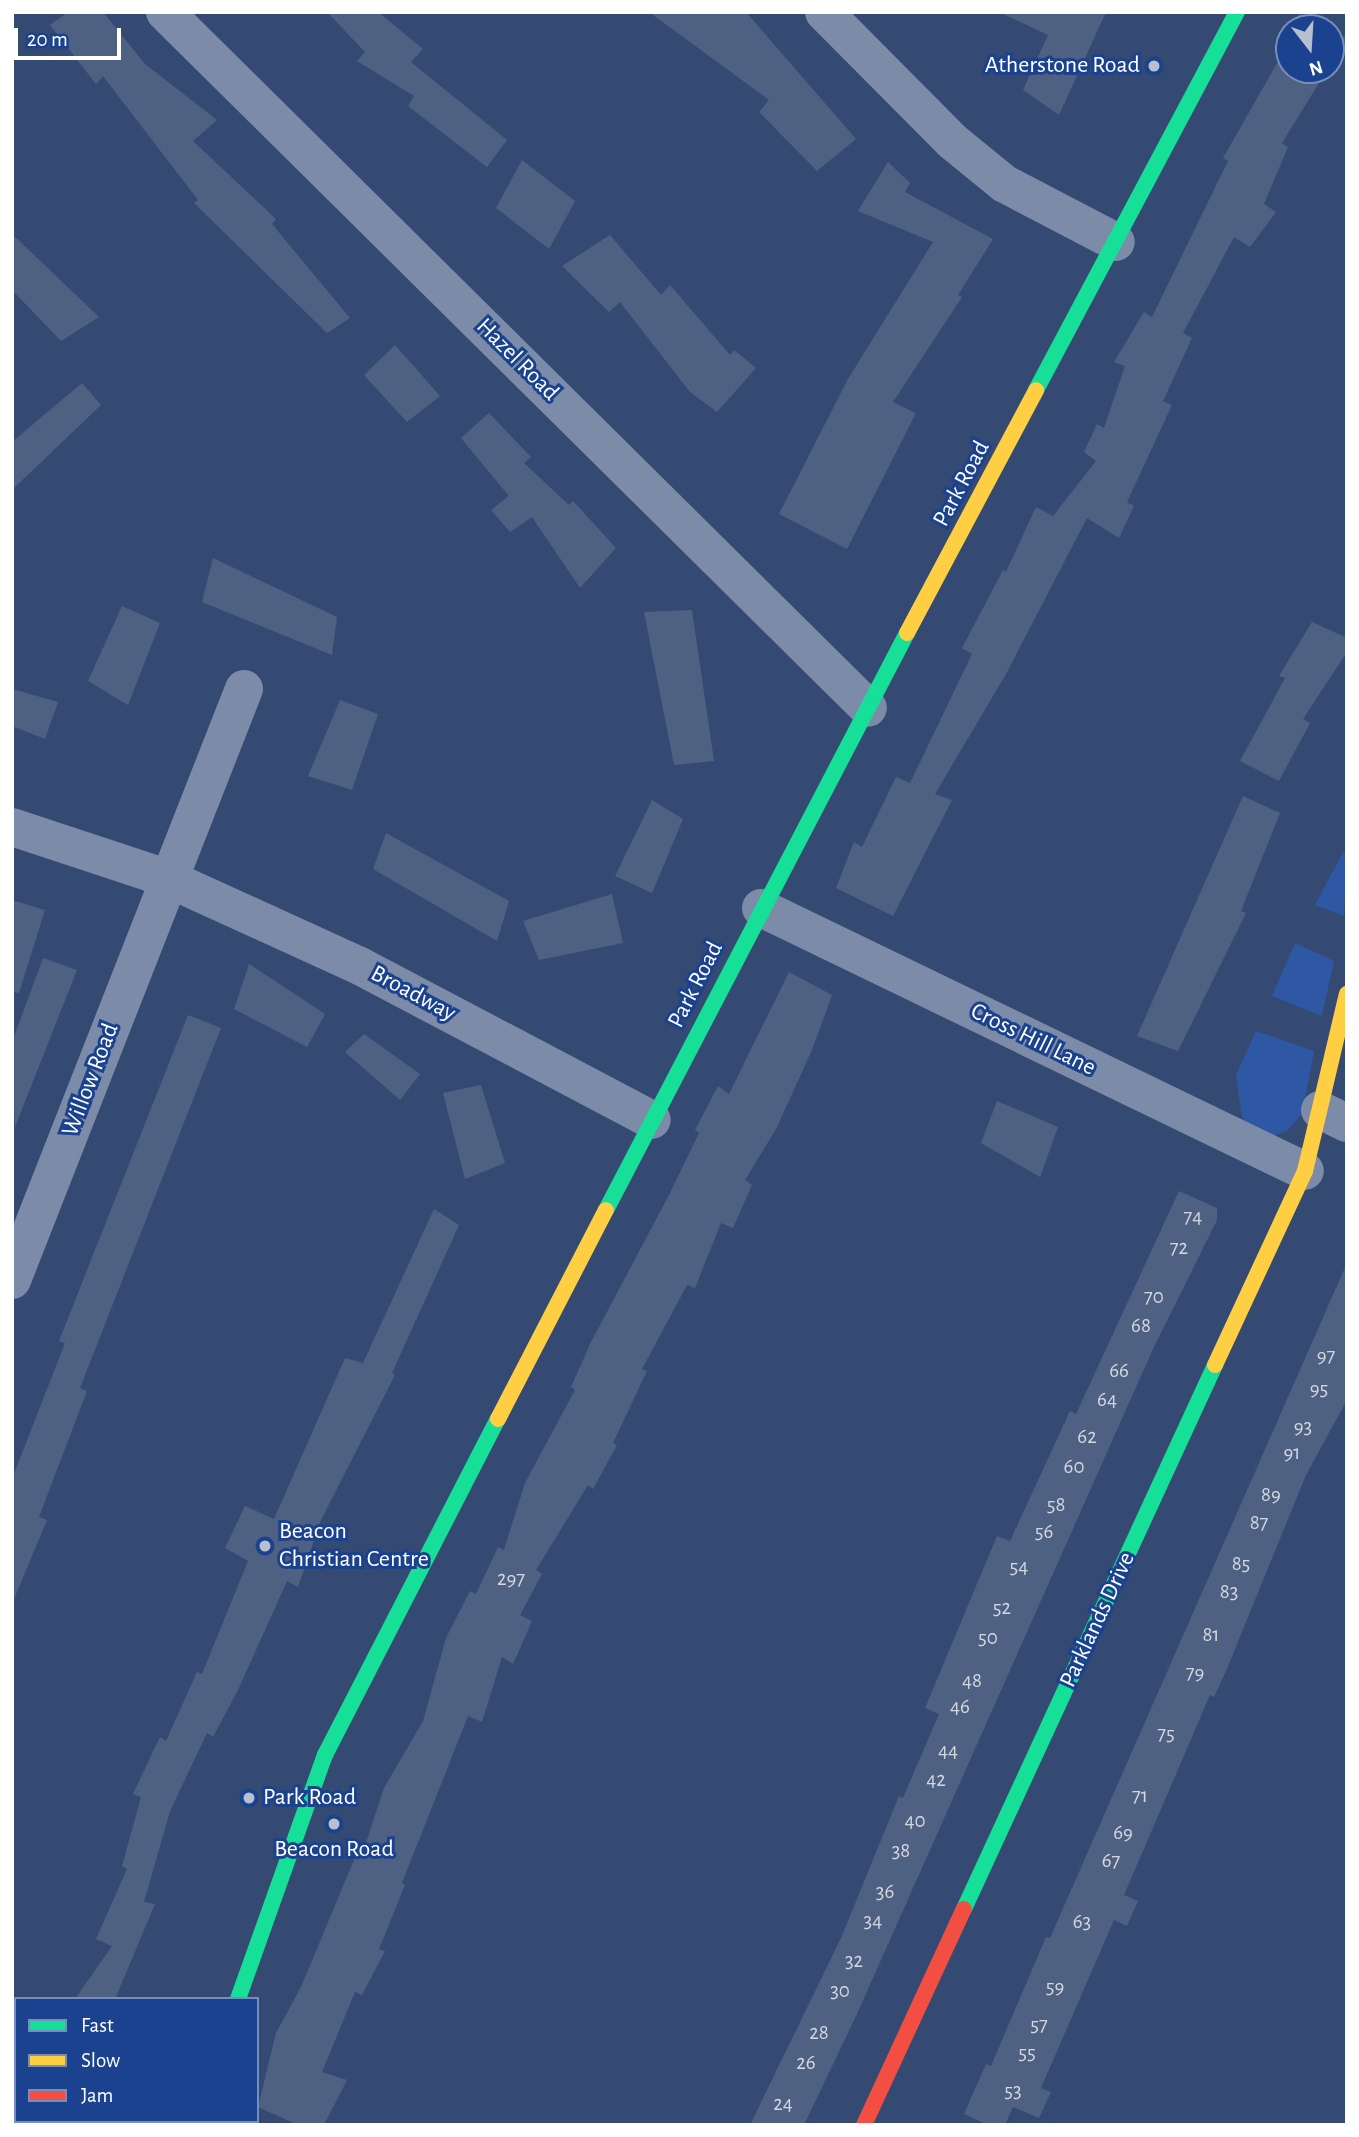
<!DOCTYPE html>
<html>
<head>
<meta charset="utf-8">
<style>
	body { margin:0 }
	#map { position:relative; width:1359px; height:2137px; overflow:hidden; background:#354a73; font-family:"Alegreya Sans",sans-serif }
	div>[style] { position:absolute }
	.green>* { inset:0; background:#2e58a4 }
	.building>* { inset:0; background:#4f6182 }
	.street>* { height:38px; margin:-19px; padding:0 19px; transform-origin:19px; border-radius:19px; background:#7c8ba7 }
	.fast>* { height:16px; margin:-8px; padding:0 8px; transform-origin:8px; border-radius:8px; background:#16e098 }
	.slow>* { height:16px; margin:-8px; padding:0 8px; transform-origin:8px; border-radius:8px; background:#ffcf43 }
	.jam>* { height:16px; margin:-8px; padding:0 8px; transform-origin:8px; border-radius:8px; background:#f24e42 }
	.dots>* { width:19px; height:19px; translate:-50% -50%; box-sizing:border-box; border:4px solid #1a428e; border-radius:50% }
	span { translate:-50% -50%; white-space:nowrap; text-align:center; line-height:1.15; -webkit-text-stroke:6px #1a428e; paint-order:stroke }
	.number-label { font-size:21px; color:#d3d8e0 }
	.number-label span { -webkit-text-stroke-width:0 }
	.poi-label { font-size:24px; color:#fff }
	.right { translate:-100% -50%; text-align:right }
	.left { translate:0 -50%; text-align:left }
	.street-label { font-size:24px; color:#fff }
	.frame { position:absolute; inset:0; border:14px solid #fff; pointer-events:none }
	.legend { position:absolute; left:14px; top:1997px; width:245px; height:126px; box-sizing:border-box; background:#1a428e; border:2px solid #768ebb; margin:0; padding:9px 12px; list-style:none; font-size:21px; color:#fff }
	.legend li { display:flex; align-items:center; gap:14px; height:35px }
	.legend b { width:35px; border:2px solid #768ebb }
	.north { position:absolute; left:1275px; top:14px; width:70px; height:70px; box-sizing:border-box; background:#1a428e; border:2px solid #768ebb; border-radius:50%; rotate:163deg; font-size:19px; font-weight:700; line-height:28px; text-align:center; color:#fff }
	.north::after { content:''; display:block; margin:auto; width:24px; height:32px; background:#b8c0ce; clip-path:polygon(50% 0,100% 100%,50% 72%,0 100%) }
	.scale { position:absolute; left:14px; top:28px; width:107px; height:32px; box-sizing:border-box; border:4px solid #fff; border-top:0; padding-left:9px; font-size:21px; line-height:24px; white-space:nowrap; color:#fff; -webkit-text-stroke:5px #1a428e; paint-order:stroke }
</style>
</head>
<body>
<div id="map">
	<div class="green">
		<div style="clip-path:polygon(1343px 852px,1347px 854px,1344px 916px,1315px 905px)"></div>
		<div style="clip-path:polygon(1295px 943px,1334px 961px,1322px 1016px,1272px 996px)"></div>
		<div style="clip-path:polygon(1256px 1031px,1314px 1051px,1302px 1114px,1288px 1130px,1272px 1137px,1243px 1120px,1241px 1112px,1236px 1075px)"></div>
	</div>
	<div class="building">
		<div style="clip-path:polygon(68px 12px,103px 12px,145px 64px,217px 120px,193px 141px,276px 219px,272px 224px,350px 318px,327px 333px,194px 203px,198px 200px,103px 76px,96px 84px,50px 25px)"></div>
		<div style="clip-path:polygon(327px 12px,378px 12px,423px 49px,411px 62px,507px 140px,487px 167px,408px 106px,414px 96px,357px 61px,365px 52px)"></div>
		<div style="clip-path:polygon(649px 12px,746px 12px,856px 139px,817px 171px,759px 112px,769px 100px)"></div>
		<div style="clip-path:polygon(999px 12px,1106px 12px,1059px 115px,1023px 90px,1048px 35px)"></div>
		<div style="clip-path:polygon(1300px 14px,1328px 28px,1292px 28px)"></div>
		<div style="clip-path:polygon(1331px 30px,1347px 38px,1347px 52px,1337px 67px,1331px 64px)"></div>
		<div style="clip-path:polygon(1289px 34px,1289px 70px,1327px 70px,1282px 143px,1288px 147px,1264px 204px,1276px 212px,1250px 247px,1234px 237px,1183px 333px,1192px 338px,1163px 401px,1172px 405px,1127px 502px,1134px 506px,1119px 538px,1087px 518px,1006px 674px,935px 794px,952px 800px,893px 916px,836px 888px,854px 842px,862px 847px,896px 777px,910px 783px,972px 654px,962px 648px,1003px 570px,1006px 572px,1036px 507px,1053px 516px,1096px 461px,1084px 452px,1097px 424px,1104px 428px,1125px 366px,1114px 362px,1144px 312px,1152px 317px,1228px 161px,1223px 158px,1288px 44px,1284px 42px)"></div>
		<div style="clip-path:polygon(522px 160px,575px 201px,549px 249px,496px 208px)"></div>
		<div style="clip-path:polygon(888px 162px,910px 183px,905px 192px,993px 239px,958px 295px,962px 297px,893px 402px,916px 413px,847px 549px,779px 514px,848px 379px,933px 242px,858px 211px)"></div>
		<div style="clip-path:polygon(12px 234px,99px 317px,61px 341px,12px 290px)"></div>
		<div style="clip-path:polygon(610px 235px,661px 295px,670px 285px,730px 355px,734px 350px,756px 368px,717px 412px,690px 392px,620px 302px,609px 312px,562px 266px)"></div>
		<div style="clip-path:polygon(395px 345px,440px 396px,407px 422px,364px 375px)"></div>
		<div style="clip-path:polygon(82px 383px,101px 405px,12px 490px,12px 442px)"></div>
		<div style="clip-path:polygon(489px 413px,531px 457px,524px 463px,569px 505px,573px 501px,616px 548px,580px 588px,532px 517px,510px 532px,491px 510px,509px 496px,461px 438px)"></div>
		<div style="clip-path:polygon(213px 558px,337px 617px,332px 655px,202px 602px)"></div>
		<div style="clip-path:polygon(122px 606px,160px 623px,128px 705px,88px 681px)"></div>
		<div style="clip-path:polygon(692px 610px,714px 761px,674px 765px,644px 612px)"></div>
		<div style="clip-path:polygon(1312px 622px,1347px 638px,1347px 652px,1303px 719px,1310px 723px,1279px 781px,1240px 761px,1285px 678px,1279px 676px)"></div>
		<div style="clip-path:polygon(12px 689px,58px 702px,45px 739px,12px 726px)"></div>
		<div style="clip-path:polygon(340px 700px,378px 714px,352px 790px,308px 776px)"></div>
		<div style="clip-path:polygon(1243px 796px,1280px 813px,1241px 911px,1246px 913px,1178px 1051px,1137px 1036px)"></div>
		<div style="clip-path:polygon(652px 800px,683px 819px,652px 893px,615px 876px)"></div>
		<div style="clip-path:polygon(386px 833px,509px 901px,497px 941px,373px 869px)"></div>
		<div style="clip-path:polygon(612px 894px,623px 943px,539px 960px,523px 921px)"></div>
		<div style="clip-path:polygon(12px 900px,45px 910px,19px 993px,12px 992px)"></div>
		<div style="clip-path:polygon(43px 958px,77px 970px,15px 1127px,12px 1042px)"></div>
		<div style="clip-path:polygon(249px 964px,325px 1014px,307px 1047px,234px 1009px)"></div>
		<div style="clip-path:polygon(789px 972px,832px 995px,812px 1050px,776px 1129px,745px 1180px,752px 1185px,733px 1228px,721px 1223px,695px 1288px,687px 1285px,642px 1369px,647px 1371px,613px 1443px,617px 1445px,593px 1489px,588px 1485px,536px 1570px,542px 1574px,520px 1615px,532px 1621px,513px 1664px,502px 1657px,482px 1722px,468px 1716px,402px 1883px,405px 1885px,379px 1949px,385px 1951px,362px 1995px,355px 1992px,322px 2072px,347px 2080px,324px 2125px,298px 2125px,258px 2107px,276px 2033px,301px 1987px,356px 1855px,361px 1858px,384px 1788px,423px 1721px,446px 1638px,470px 1591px,476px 1594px,498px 1547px,504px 1550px,525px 1483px,575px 1390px,571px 1387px,591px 1342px,669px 1195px,699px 1133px,695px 1130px,718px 1086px,729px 1094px)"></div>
		<div style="clip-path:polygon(188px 1015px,221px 1028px,80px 1388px,87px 1391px,39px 1517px,47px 1520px,12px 1604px,12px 1479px,65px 1343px,59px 1341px)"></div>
		<div style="clip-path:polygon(364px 1034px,420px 1074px,400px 1100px,345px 1052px)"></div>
		<div style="clip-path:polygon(481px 1085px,505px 1163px,465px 1179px,443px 1093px)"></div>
		<div style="clip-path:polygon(997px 1101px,1058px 1127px,1040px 1177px,981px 1143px)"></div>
		<div style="clip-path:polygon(1179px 1191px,1217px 1208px,1217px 1220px,1153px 1349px,856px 2016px,804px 2125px,750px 2125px,841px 1938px,899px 1796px,903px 1798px,939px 1714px,925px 1708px,997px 1536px,1010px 1541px,1070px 1411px,1076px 1414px)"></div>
		<div style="clip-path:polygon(434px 1209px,459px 1225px,392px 1373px,395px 1375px,321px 1520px,298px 1587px,287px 1581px,239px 1688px,213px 1737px,207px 1733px,170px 1811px,144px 1902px,155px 1904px,115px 1999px,75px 1999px,112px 1946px,96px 1939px,127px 1869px,122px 1866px,141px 1797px,133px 1794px,160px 1737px,166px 1741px,197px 1672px,202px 1674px,248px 1561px,225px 1548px,245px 1506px,274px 1519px,345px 1358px,363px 1363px)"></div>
		<div style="clip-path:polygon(1347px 1263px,1347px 1400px,1306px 1475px,1226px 1671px,1214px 1697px,1210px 1695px,1124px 1895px,1138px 1901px,1127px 1926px,1114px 1920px,1041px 2088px,1051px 2092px,1039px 2118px,1013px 2107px,1005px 2125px,988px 2125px,964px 2114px,986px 2064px,991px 2066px,1046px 1937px,1050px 1938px)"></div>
	</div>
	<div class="street">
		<div style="left:165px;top:12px;width:989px;rotate:44.71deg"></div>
		<div style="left:824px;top:12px;width:182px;rotate:45.2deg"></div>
		<div style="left:952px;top:141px;width:68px;rotate:39.1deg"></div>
		<div style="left:1005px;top:184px;width:125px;rotate:27.6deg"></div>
		<div style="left:12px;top:827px;width:165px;rotate:18.3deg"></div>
		<div style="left:169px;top:879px;width:208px;rotate:24.5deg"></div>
		<div style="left:358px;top:965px;width:332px;rotate:27.8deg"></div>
		<div style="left:761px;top:908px;width:604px;rotate:25.8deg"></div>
		<div style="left:1320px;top:1110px;width:30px;rotate:26deg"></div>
		<div style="left:12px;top:1280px;width:635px;rotate:-68.57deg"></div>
	</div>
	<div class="fast">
		<div style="left:1036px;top:390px;width:428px;rotate:-62deg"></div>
		<div style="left:606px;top:1210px;width:651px;rotate:-62.45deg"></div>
		<div style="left:964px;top:1909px;width:599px;rotate:-65.23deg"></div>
		<div style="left:238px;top:1999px;width:259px;rotate:-70.4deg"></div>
		<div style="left:325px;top:1755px;width:378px;rotate:-62.8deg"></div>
		<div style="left:193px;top:2125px;width:4px;rotate:-76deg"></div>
	</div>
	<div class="slow">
		<div style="left:907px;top:633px;width:275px;rotate:-62deg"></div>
		<div style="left:1215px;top:1365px;width:214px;rotate:-65.1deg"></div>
		<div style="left:1305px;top:1171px;width:182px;rotate:-76.7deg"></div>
		<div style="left:498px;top:1419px;width:235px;rotate:-62.7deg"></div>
	</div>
	<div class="jam">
		<div style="left:864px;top:2125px;width:238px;rotate:-65.2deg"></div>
	</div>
	<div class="dots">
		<div style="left:1154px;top:66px;background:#b8c0ce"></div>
		<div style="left:265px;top:1546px;background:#b8c0ce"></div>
		<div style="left:249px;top:1798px;background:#b8c0ce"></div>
		<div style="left:334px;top:1824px;background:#b8c0ce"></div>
	</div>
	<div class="number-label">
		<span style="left:1193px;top:1217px">74</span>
		<span style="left:1179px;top:1248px">72</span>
		<span style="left:1154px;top:1297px">70</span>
		<span style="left:1141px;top:1326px">68</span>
		<span style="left:1326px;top:1356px">97</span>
		<span style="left:1119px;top:1371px">66</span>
		<span style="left:1319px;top:1389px">95</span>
		<span style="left:1107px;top:1400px">64</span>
		<span style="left:1303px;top:1427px">93</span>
		<span style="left:1087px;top:1437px">62</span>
		<span style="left:1292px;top:1453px">91</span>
		<span style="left:1074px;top:1467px">60</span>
		<span style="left:1271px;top:1495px">89</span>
		<span style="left:1056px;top:1505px">58</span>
		<span style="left:1259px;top:1523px">87</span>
		<span style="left:1044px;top:1532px">56</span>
		<span style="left:1241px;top:1564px">85</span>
		<span style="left:1019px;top:1567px">54</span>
		<span style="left:511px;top:1579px">297</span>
		<span style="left:1229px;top:1592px">83</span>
		<span style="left:1002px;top:1608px">52</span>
		<span style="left:1211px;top:1635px">81</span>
		<span style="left:988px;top:1638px">50</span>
		<span style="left:1195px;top:1673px">79</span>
		<span style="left:972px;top:1681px">48</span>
		<span style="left:960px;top:1707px">46</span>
		<span style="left:1166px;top:1734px">75</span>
		<span style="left:948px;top:1751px">44</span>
		<span style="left:936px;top:1780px">42</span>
		<span style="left:1140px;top:1796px">71</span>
		<span style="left:915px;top:1821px">40</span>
		<span style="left:1123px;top:1833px">69</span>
		<span style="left:901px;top:1851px">38</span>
		<span style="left:1111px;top:1861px">67</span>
		<span style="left:885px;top:1892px">36</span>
		<span style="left:873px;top:1921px">34</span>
		<span style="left:1082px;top:1922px">63</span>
		<span style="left:854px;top:1961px">32</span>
		<span style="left:1055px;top:1987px">59</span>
		<span style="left:840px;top:1991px">30</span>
		<span style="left:1039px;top:2025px">57</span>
		<span style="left:819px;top:2033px">28</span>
		<span style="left:1027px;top:2053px">55</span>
		<span style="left:806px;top:2063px">26</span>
		<span style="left:1013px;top:2091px">53</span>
		<span style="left:783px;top:2104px">24</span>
	</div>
	<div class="poi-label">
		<span class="right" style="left:1140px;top:66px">Atherstone Road</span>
		<span class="left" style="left:279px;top:1546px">Beacon<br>Christian Centre</span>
		<span class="left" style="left:263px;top:1798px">Park Road</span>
		<span style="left:334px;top:1850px">Beacon Road</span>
	</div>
	<div class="street-label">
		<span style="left:517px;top:360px;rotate:45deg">Hazel Road</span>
		<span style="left:962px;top:484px;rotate:-62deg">Park Road</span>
		<span style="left:696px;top:985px;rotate:-63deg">Park Road</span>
		<span style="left:413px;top:994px;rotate:28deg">Broadway</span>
		<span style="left:1033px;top:1040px;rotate:26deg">Cross Hill Lane</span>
		<span style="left:91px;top:1080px;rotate:-69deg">Willow Road</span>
		<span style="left:1098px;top:1620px;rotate:-65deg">Parklands Drive</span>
	</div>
	<div class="frame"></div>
	<ul class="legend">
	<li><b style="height:9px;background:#16e098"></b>Fast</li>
	<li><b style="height:9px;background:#ffcf43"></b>Slow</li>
	<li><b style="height:9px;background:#f24e42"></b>Jam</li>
	</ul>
	<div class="north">N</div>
	<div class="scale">20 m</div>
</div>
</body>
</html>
